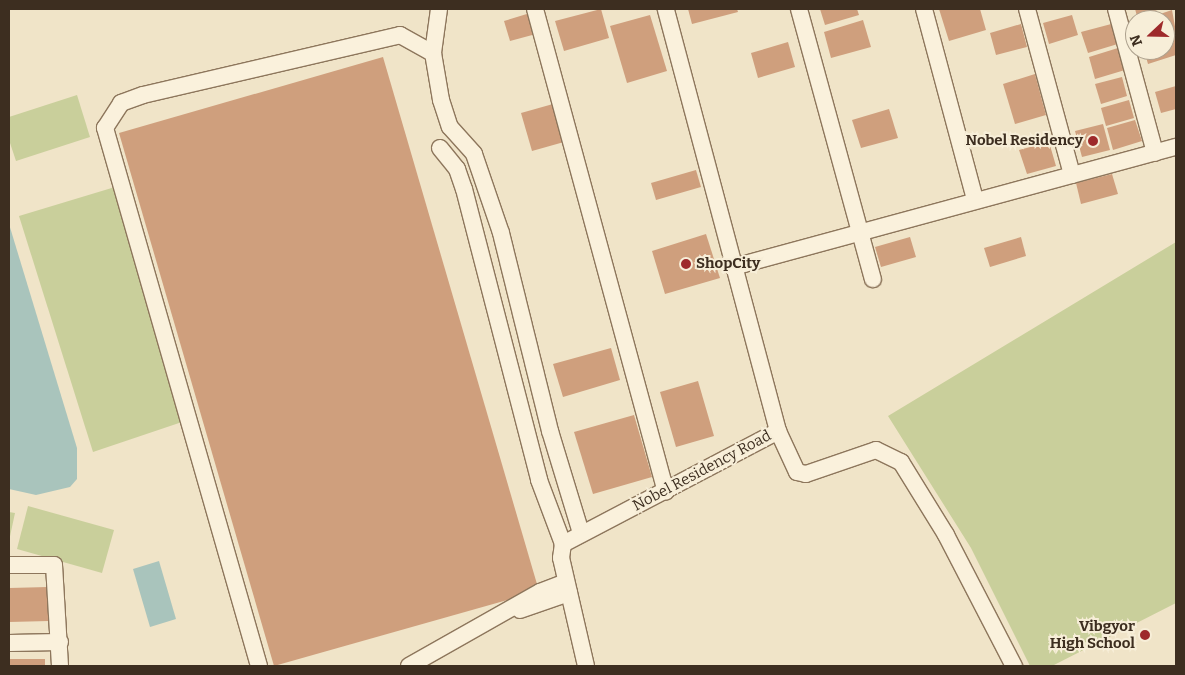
<!DOCTYPE html>
<html>
<head>
<meta charset="utf-8">
<style>
	body { margin:0 }
	#map { position:relative; width:1185px; height:675px; overflow:hidden; background:#f0e4c8; font-family:Bitter,serif }
	div>[style] { position:absolute }
	.green>* { inset:0; background:#c9cf9b }
	.water>* { inset:0; background:#a9c4bc }
	.building>* { inset:0; background:#cf9f7d }
	.roads { filter:drop-shadow(1px 0 #8d765c) drop-shadow(-1px 0 #8d765c) drop-shadow(0 1px #8d765c) drop-shadow(0 -1px #8d765c) }
	.street>* { height:16px; margin:-8px; padding:0 8px; transform-origin:8px; border-radius:8px; background:#faf1dc }
	.dots>* { width:14px; height:14px; translate:-50% -50%; box-sizing:border-box; border:2px solid #f7eed8; border-radius:50% }
	span { translate:-50% -50%; white-space:nowrap; text-align:center; line-height:1.15; -webkit-text-stroke:4px #f7eed8; paint-order:stroke }
	.poi-label { font-size:15px; color:#3d2e20; font-weight:700 }
	.right { translate:-100% -50%; text-align:right }
	.left { translate:0 -50%; text-align:left }
	.street-label { font-size:15px; color:#3d2e20 }
	.frame { position:absolute; inset:0; border:10px solid #3d2e20; pointer-events:none }
	.north { position:absolute; left:1125px; top:10px; width:50px; height:50px; box-sizing:border-box; background:#f7eed8; border:1px solid #ada18e; border-radius:50%; rotate:249deg; font-size:14px; font-weight:700; line-height:20px; text-align:center; color:#3d2e20 }
	.north::after { content:''; display:block; margin:auto; width:18px; height:22px; background:#9e2a2b; clip-path:polygon(50% 0,100% 100%,50% 72%,0 100%) }
</style>
</head>
<body>
<div id="map">
	<div class="green">
		<div style="clip-path:polygon(77px 95px,90px 137px,16px 161px,9px 140px,9px 117px)"></div>
		<div style="clip-path:polygon(115px 187px,182px 422px,93px 452px,19px 216px)"></div>
		<div style="clip-path:polygon(1176px 242px,1176px 603px,1052px 666px,1030px 666px,971px 548px,888px 416px)"></div>
		<div style="clip-path:polygon(28px 506px,114px 530px,102px 573px,17px 549px)"></div>
		<div style="clip-path:polygon(9px 512px,15px 513px,9px 541px)"></div>
	</div>
	<div class="water">
		<div style="clip-path:polygon(9px 224px,77px 448px,77px 479px,70px 487px,36px 495px,9px 489px)"></div>
		<div style="clip-path:polygon(159px 561px,176px 619px,150px 627px,133px 569px)"></div>
	</div>
	<div class="building">
		<div style="clip-path:polygon(601px 9px,609px 38px,564px 51px,555px 21px)"></div>
		<div style="clip-path:polygon(688px 9px,737px 9px,738px 12px,692px 24px)"></div>
		<div style="clip-path:polygon(820px 9px,857px 9px,859px 15px,825px 25px)"></div>
		<div style="clip-path:polygon(939px 9px,980px 9px,986px 30px,949px 41px)"></div>
		<div style="clip-path:polygon(1135px 9px,1161px 9px,1137px 16px)"></div>
		<div style="clip-path:polygon(1172px 10px,1176px 32px,1165px 35px,1165px 20px,1142px 20px)"></div>
		<div style="clip-path:polygon(530px 13px,536px 34px,510px 41px,504px 21px)"></div>
		<div style="clip-path:polygon(650px 15px,667px 71px,627px 83px,610px 26px)"></div>
		<div style="clip-path:polygon(1072px 15px,1078px 35px,1049px 44px,1043px 23px)"></div>
		<div style="clip-path:polygon(863px 20px,871px 47px,831px 58px,824px 32px)"></div>
		<div style="clip-path:polygon(1115px 23px,1121px 43px,1088px 53px,1081px 32px)"></div>
		<div style="clip-path:polygon(1021px 24px,1027px 47px,996px 55px,990px 33px)"></div>
		<div style="clip-path:polygon(1176px 35px,1176px 55px,1148px 64px,1144px 50px,1165px 50px,1165px 38px)"></div>
		<div style="clip-path:polygon(788px 42px,795px 67px,758px 78px,751px 53px)"></div>
		<div style="clip-path:polygon(1118px 48px,1125px 70px,1095px 79px,1089px 57px)"></div>
		<div style="clip-path:polygon(383px 57px,539px 591px,274px 666px,119px 133px)"></div>
		<div style="clip-path:polygon(1035px 74px,1046px 115px,1015px 124px,1003px 84px)"></div>
		<div style="clip-path:polygon(1122px 77px,1127px 96px,1101px 104px,1095px 84px)"></div>
		<div style="clip-path:polygon(1176px 86px,1176px 109px,1161px 113px,1155px 92px)"></div>
		<div style="clip-path:polygon(1129px 100px,1134px 118px,1106px 126px,1101px 108px)"></div>
		<div style="clip-path:polygon(553px 104px,564px 142px,532px 151px,521px 113px)"></div>
		<div style="clip-path:polygon(889px 109px,898px 138px,861px 148px,852px 120px)"></div>
		<div style="clip-path:polygon(1135px 120px,1142px 141px,1113px 150px,1107px 128px)"></div>
		<div style="clip-path:polygon(1103px 124px,1110px 150px,1082px 157px,1075px 131px)"></div>
		<div style="clip-path:polygon(1049px 142px,1056px 166px,1027px 174px,1019px 150px)"></div>
		<div style="clip-path:polygon(696px 170px,701px 187px,656px 200px,651px 183px)"></div>
		<div style="clip-path:polygon(1112px 174px,1118px 194px,1081px 204px,1076px 183px)"></div>
		<div style="clip-path:polygon(706px 234px,720px 278px,665px 294px,652px 251px)"></div>
		<div style="clip-path:polygon(910px 237px,916px 257px,881px 267px,875px 247px)"></div>
		<div style="clip-path:polygon(1021px 237px,1026px 256px,990px 267px,984px 248px)"></div>
		<div style="clip-path:polygon(611px 348px,620px 380px,563px 397px,553px 364px)"></div>
		<div style="clip-path:polygon(698px 381px,714px 436px,676px 447px,660px 392px)"></div>
		<div style="clip-path:polygon(634px 415px,652px 477px,593px 494px,574px 432px)"></div>
		<div style="clip-path:polygon(48px 587px,49px 621px,9px 622px,9px 588px)"></div>
		<div style="clip-path:polygon(9px 659px,45px 659px,45px 666px,9px 666px)"></div>
	</div>
	<div class="roads">
		<div class="street">
			<div style="left:439px;top:9px;width:44px;rotate:97.8deg"></div>
			<div style="left:433px;top:53px;width:48px;rotate:80.3deg"></div>
			<div style="left:441px;top:100px;width:28px;rotate:72deg"></div>
			<div style="left:450px;top:127px;width:36px;rotate:48deg"></div>
			<div style="left:474px;top:154px;width:83px;rotate:71.1deg"></div>
			<div style="left:501px;top:233px;width:204px;rotate:76.1deg"></div>
			<div style="left:550px;top:431px;width:107px;rotate:73.1deg"></div>
			<div style="left:535px;top:9px;width:500px;rotate:74.83deg"></div>
			<div style="left:799px;top:9px;width:280px;rotate:74.7deg"></div>
			<div style="left:924px;top:9px;width:198px;rotate:75deg"></div>
			<div style="left:1027px;top:9px;width:172px;rotate:74.8deg"></div>
			<div style="left:1116px;top:9px;width:149px;rotate:74.8deg"></div>
			<div style="left:440px;top:148px;width:27px;rotate:51deg"></div>
			<div style="left:457px;top:169px;width:21px;rotate:71deg"></div>
			<div style="left:464px;top:189px;width:301px;rotate:75.5deg"></div>
			<div style="left:539px;top:480px;width:68px;rotate:69.4deg"></div>
			<div style="left:737px;top:266px;width:455px;rotate:-15.2deg"></div>
			<div style="left:778px;top:431px;width:45px;rotate:65.1deg"></div>
			<div style="left:797px;top:472px;width:9px;rotate:13deg"></div>
			<div style="left:806px;top:474px;width:74px;rotate:-18.9deg"></div>
			<div style="left:876px;top:450px;width:28px;rotate:26deg"></div>
			<div style="left:901px;top:462px;width:86px;rotate:58.3deg"></div>
			<div style="left:946px;top:535px;width:148px;rotate:62.6deg"></div>
			<div style="left:9px;top:565px;width:45px"></div>
			<div style="left:54px;top:565px;width:101px;rotate:86.6deg"></div>
			<div style="left:520px;top:610px;width:52px;rotate:-19.1deg"></div>
			<div style="left:9px;top:643px;width:51px;rotate:-1.1deg"></div>
			<div style="left:259px;top:666px;width:560px;rotate:-105.97deg"></div>
			<div style="left:105px;top:128px;width:30px;rotate:-57deg"></div>
			<div style="left:121px;top:103px;width:23px;rotate:-20deg"></div>
			<div style="left:143px;top:95px;width:264px;rotate:-13.1deg"></div>
			<div style="left:400px;top:35px;width:38px;rotate:29deg"></div>
			<div style="left:409px;top:666px;width:150px;rotate:-29.5deg"></div>
			<div style="left:540px;top:592px;width:28px;rotate:-21deg"></div>
			<div style="left:586px;top:666px;width:111px;rotate:-103deg"></div>
			<div style="left:561px;top:558px;width:14px;rotate:-82deg"></div>
			<div style="left:563px;top:544px;width:243px;rotate:-27.7deg"></div>
			<div style="left:778px;top:431px;width:437px;rotate:-104.9deg"></div>
		</div>
	</div>
	<div class="dots">
		<div style="left:1093px;top:141px;background:#9e2a2b"></div>
		<div style="left:686px;top:264px;background:#9e2a2b"></div>
		<div style="left:1145px;top:635px;background:#9e2a2b"></div>
	</div>
	<div class="poi-label">
		<span class="right" style="left:1083px;top:141px">Nobel Residency</span>
		<span class="left" style="left:696px;top:264px">ShopCity</span>
		<span class="right" style="left:1135px;top:635px">Vibgyor<br>High School</span>
	</div>
	<div class="street-label">
		<span style="left:702px;top:471px;rotate:-28deg">Nobel Residency Road</span>
	</div>
	<div class="frame"></div>
	<div class="north">N</div>
</div>
</body>
</html>
